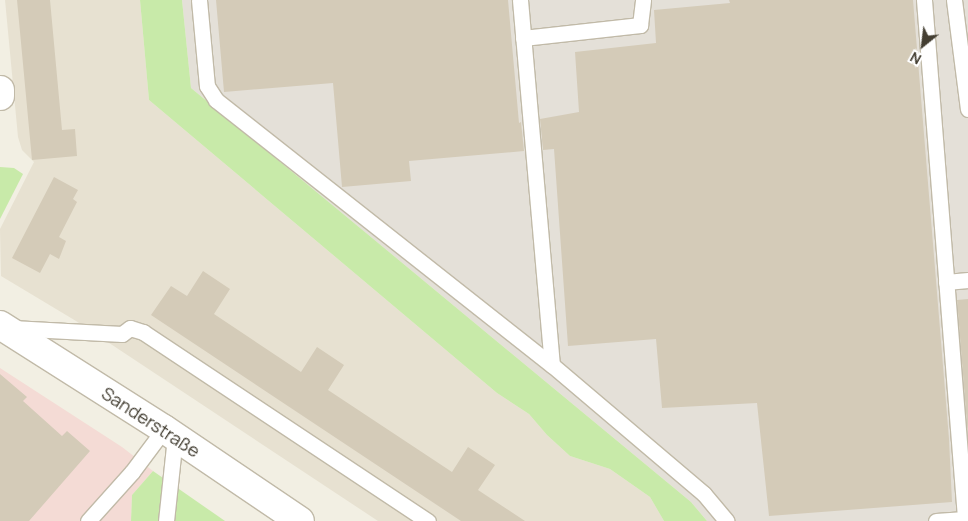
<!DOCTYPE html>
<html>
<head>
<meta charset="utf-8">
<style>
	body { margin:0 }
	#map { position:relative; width:968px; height:521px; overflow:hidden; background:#f2efe3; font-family:Manrope,sans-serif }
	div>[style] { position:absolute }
	.residential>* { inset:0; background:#e7e1d1 }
	.industrial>* { inset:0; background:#e4e0d8 }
	.medical>* { inset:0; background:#f4dbd5 }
	.green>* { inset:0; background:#c8eaa9 }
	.building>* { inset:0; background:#d4cbb8 }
	.roads { filter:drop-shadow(1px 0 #c1baa8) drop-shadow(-1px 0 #c1baa8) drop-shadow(0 1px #c1baa8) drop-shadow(0 -1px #c1baa8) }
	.service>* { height:15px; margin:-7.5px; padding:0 7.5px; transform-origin:7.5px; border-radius:7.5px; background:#fff }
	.minor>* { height:28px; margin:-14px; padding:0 14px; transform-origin:14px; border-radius:14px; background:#fff }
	span { translate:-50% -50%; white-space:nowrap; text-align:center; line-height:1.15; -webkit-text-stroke:4.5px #fff; paint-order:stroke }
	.street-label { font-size:18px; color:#443f33 }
	.north { position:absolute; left:898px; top:20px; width:50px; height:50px; -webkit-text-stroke:4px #fff; paint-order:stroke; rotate:209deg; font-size:14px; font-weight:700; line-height:20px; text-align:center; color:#443f33 }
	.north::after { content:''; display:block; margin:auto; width:18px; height:22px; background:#443f33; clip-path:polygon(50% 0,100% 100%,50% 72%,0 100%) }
</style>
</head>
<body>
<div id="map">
	<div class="residential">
		<div style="clip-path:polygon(5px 0,140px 0,149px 100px,497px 393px,529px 414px,547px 435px,570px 456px,610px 469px,650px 497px,664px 521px,378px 521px,76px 321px,1px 276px,0 229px,34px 162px,22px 150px,18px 137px)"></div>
	</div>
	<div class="industrial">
		<div style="clip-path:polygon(182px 0,968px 0,968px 521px,707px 521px,691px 502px,191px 88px)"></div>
	</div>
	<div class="medical">
		<div style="clip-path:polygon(0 368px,122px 447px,153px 471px,132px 495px,131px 521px,0 521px)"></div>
	</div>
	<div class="green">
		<div style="clip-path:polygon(140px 0,182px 0,191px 88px,691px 502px,707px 521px,664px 521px,650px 497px,610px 469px,570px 456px,547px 435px,529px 414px,497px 393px,149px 100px)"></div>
		<div style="clip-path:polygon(0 167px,14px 168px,23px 174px,0 219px)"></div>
		<div style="clip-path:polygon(153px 471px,225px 521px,131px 521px,132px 495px)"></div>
	</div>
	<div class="building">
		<div style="clip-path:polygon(17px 0,50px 0,62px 130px,75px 129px,77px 156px,32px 160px)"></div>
		<div style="clip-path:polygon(216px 0,508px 0,519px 123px,521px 122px,524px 151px,409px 161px,411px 181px,342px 187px,333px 83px,224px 92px)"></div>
		<div style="clip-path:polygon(729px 0,913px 0,949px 439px,952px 502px,769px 516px,757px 403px,662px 408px,656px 339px,568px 346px,554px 149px,543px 150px,540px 119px,579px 112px,575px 52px,656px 43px,654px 10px,730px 3px)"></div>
		<div style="clip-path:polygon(54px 177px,78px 190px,73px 199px,77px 202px,59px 237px,66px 241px,59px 259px,50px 254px,40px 273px,12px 258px)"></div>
		<div style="clip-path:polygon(203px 271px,230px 289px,214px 314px,301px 372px,317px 347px,344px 365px,328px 390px,452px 472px,468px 447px,495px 465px,478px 490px,525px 521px,461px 521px,151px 315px,171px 286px,187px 296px)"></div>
		<div style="clip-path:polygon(968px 299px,968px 437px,957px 300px)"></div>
		<div style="clip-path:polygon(0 374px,27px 397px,23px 401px,62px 436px,67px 431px,90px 451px,29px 521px,0 521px)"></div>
	</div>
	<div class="roads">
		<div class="service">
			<div style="left:199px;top:0;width:86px;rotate:84.7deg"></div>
			<div style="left:207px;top:86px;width:17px;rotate:57deg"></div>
			<div style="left:216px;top:100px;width:428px;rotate:38.3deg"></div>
			<div style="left:552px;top:365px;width:199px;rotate:40.3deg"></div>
			<div style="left:704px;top:494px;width:35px;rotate:50deg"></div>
			<div style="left:520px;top:0;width:366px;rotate:85deg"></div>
			<div style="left:924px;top:0;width:520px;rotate:85.47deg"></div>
			<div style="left:954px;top:0;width:110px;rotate:82.7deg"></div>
			<div style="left:523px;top:38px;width:118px;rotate:-6.3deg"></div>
			<div style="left:640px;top:25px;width:25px;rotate:-83deg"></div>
			<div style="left:946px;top:282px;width:22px;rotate:-5deg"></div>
			<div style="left:12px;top:328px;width:110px;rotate:3.1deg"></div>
			<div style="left:122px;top:334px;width:10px;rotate:-37deg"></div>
			<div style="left:130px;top:328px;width:14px;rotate:17deg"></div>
			<div style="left:143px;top:332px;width:342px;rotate:33.6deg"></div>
			<div style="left:88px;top:521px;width:66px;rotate:-48.1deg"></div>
			<div style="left:132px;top:472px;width:54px;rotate:-53.3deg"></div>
			<div style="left:166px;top:521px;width:84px;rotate:-83.9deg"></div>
			<div style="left:936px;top:521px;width:32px;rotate:-4deg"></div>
		</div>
		<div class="minor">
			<div style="left:0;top:90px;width:6px;rotate:90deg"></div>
			<div style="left:0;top:325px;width:194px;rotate:32.4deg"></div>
			<div style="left:164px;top:429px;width:164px;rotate:34.1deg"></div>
		</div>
	</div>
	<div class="street-label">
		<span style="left:151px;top:422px;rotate:33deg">Sanderstraße</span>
	</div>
	<div class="north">N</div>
</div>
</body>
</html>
